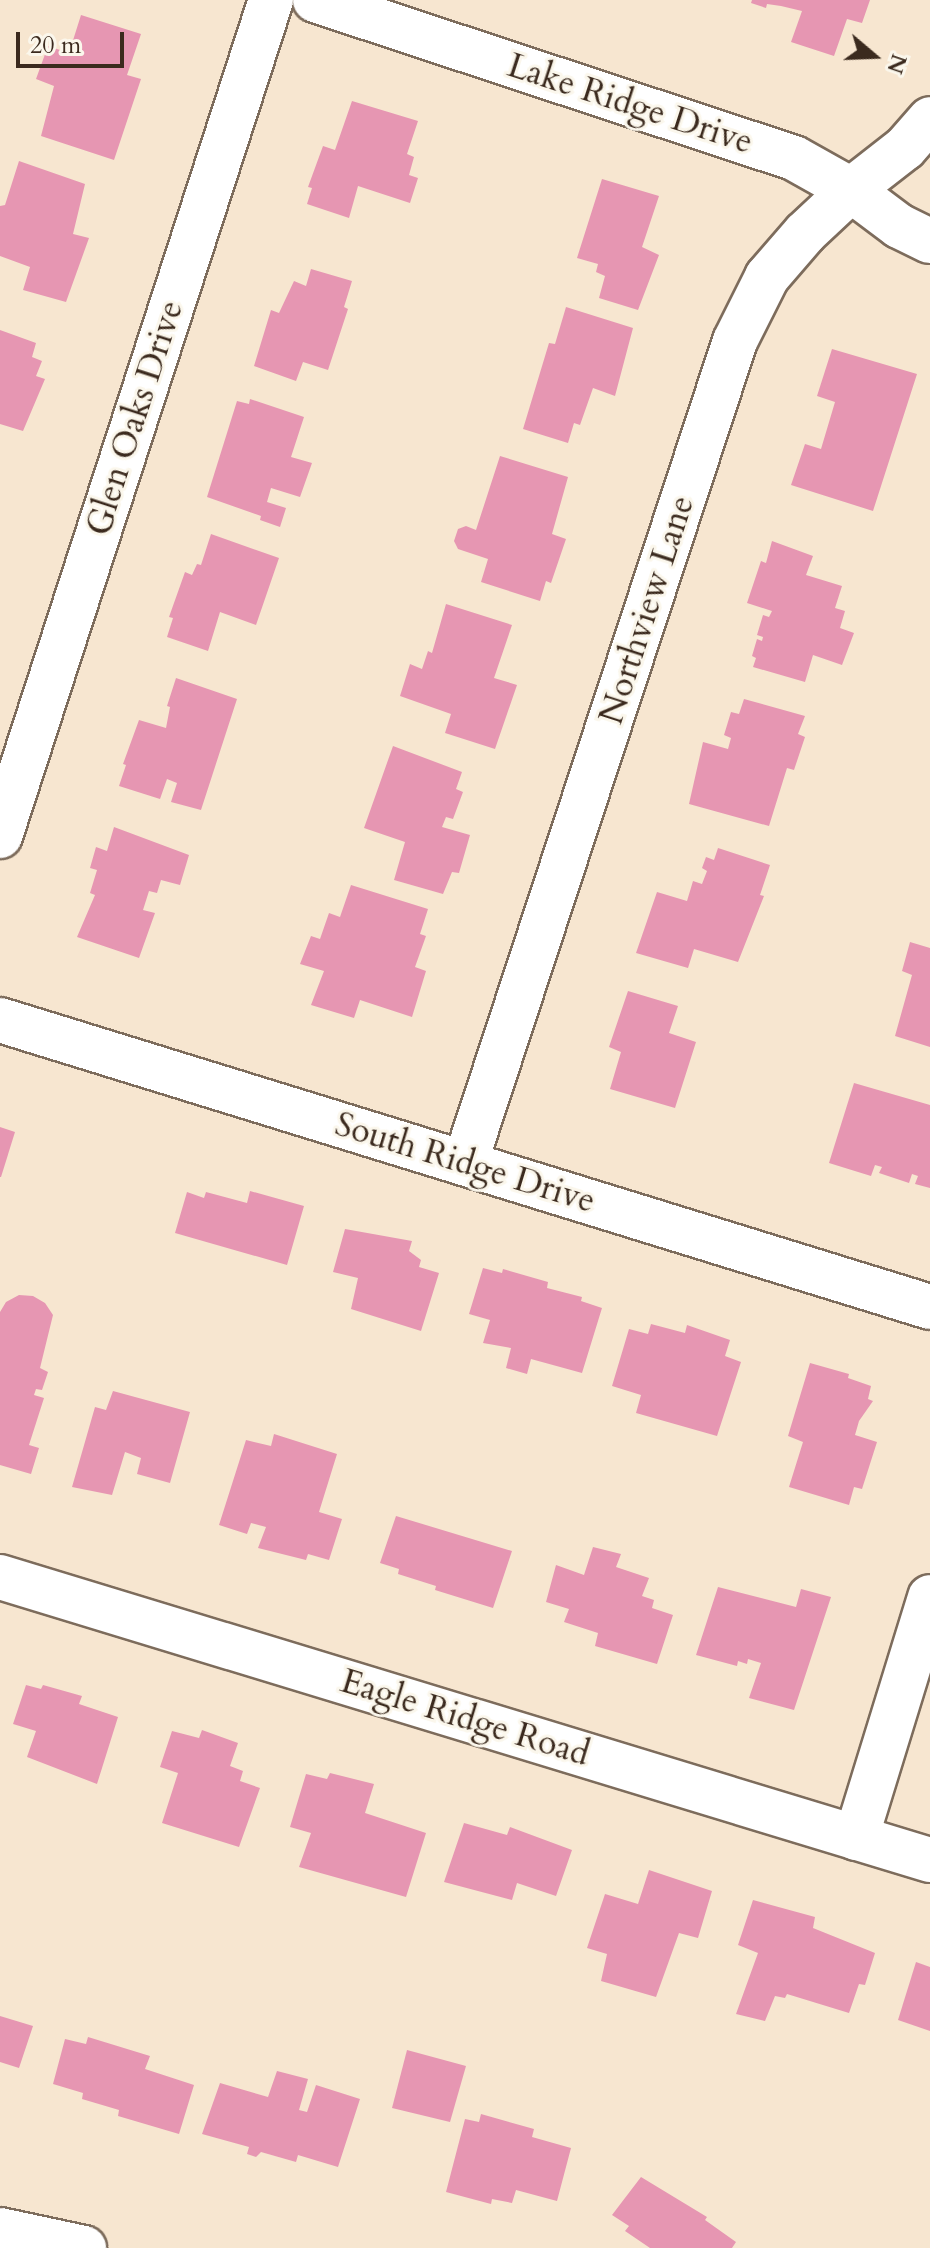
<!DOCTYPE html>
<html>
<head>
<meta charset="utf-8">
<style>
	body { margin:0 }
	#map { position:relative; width:930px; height:2248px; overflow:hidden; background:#f7e6d0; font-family:Cardo,serif }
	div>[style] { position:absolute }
	.building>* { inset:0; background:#e696b2 }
	.roads { filter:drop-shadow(2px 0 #7d6c5c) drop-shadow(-2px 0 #7d6c5c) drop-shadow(0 2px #7d6c5c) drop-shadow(0 -2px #7d6c5c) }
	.minor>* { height:44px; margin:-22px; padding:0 22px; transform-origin:22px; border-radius:22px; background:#fff }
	span { translate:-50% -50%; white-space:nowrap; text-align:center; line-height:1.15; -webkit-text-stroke:6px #fbf7ec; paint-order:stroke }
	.street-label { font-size:34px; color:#3b2a1e }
	.north { position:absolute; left:834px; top:16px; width:80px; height:80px; -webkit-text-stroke:6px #fbf7ec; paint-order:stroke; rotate:109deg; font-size:22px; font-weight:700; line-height:32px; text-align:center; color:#3b2a1e }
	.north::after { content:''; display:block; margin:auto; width:28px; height:36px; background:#3b2a1e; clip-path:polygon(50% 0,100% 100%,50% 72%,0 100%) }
	.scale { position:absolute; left:16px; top:32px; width:108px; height:36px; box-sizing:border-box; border:4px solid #3b2a1e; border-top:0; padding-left:10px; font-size:24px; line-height:28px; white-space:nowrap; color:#3b2a1e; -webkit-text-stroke:6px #fbf7ec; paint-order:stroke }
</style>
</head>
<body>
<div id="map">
	<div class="building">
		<div style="clip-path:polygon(752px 0,870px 0,862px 23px,847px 19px,834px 56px,791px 42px,802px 11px,781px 6px,767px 4px,766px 8px,751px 3px)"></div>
		<div style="clip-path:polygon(81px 15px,141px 34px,127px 75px,141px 79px,114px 160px,41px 136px,54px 86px,36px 79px,48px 46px,69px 53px)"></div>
		<div style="clip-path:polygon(352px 101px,418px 121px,407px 154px,414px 157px,409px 175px,418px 178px,410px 203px,358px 186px,349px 218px,307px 204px,312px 188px,308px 187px,323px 146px,335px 150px)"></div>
		<div style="clip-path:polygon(19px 161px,85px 184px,73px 234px,89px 238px,66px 302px,23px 290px,30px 267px,0 256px,0 206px,5px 205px)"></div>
		<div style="clip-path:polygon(602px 179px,659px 196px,642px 247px,659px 255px,638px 310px,599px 298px,605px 276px,596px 272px,598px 264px,577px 258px)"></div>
		<div style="clip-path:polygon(311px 269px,352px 281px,344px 307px,348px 309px,328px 370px,303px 362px,296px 381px,254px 366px,271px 310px,279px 313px,294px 281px,306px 286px)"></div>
		<div style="clip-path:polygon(566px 307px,633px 328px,615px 396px,593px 388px,580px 425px,574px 423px,568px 443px,523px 429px,549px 343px,555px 344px)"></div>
		<div style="clip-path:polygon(0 330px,36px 343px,32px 357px,42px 361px,36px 376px,45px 379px,23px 431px,0 424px)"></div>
		<div style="clip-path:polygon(832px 349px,917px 374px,873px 511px,791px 485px,805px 444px,821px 449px,835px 402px,817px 396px)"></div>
		<div style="clip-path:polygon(250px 399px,304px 417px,291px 457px,312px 463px,300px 497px,271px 488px,267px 502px,286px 508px,280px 527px,260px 520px,261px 516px,207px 497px,237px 401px,249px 404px)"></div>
		<div style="clip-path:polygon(500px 456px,568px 477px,552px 534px,566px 539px,551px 583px,546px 581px,540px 601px,481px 582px,488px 559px,458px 549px,454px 541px,458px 529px,466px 526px,476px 530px)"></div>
		<div style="clip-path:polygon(211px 534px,279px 558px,256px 625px,220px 612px,208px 651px,167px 637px,173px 618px,169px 617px,185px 572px,192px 575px,197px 564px,201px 565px)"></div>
		<div style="clip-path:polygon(772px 541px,813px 556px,806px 575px,842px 586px,835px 608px,845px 611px,840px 628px,854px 633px,842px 665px,813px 655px,805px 682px,753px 667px,756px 658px,752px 656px,757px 639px,762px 641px,763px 637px,757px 635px,763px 615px,769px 617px,772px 611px,747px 603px,761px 561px,766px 563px)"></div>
		<div style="clip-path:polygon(446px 604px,512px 625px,494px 678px,517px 685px,495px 749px,445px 733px,451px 714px,400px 696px,410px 664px,422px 669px,428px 651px,432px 653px)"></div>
		<div style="clip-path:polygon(176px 678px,237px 699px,201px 810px,171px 802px,177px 783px,167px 779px,160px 799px,119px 786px,126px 765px,123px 764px,139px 720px,166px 728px,170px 707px,167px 706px)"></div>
		<div style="clip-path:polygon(744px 699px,805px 716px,798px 734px,805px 737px,794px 770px,787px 768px,769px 826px,689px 804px,703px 742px,728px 749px,731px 738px,724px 735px,731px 712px,739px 714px)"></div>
		<div style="clip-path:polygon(393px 746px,462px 772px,456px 789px,463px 792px,453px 819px,446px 817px,442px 827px,470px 835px,459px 873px,452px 872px,443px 894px,394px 880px,405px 842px,364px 828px)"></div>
		<div style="clip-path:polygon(114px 827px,189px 855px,180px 885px,161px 880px,157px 893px,149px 891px,143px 910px,155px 913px,139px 958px,77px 937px,95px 895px,90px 893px,97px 870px,90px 868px,96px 847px,107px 851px)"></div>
		<div style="clip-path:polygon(718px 848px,770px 865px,760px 895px,764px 896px,738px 962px,694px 949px,688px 968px,636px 953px,657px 892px,687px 901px,693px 881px,702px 884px,707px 871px,702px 868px,706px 857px,714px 860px)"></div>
		<div style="clip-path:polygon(351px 885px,428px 909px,420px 934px,426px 936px,415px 967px,426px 971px,412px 1017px,360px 1000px,354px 1018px,311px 1005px,324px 971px,300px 964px,311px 936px,320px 939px,329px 913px,340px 917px)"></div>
		<div style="clip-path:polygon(910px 942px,930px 948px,930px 1047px,895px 1036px,912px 975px,902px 971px)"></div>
		<div style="clip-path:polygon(628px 991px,678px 1006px,669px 1033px,696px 1042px,675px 1108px,610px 1089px,621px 1052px,609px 1047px)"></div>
		<div style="clip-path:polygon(854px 1083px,930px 1105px,930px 1188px,915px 1184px,918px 1176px,912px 1174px,909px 1183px,879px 1173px,882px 1167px,875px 1165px,871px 1176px,829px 1163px)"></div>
		<div style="clip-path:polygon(0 1127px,15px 1132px,1px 1177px,0 1177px)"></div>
		<div style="clip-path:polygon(250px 1191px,304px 1206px,287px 1265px,175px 1233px,187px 1192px,204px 1198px,206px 1192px,247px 1203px)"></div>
		<div style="clip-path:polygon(345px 1229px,412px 1241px,409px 1251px,421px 1260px,419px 1267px,439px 1273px,421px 1331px,351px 1309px,358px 1278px,333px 1272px)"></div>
		<div style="clip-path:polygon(483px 1268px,502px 1273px,503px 1269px,548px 1282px,547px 1288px,582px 1297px,581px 1301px,602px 1308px,582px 1373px,531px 1359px,527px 1374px,506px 1368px,511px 1348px,483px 1343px,490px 1320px,469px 1314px)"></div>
		<div style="clip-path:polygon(19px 1295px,33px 1296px,45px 1303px,53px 1315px,40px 1368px,48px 1372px,42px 1390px,36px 1389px,34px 1395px,44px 1398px,29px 1445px,39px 1448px,31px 1474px,0 1465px,0 1312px,6px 1302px)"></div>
		<div style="clip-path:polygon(651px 1324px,685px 1333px,687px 1325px,730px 1340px,725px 1356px,741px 1362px,717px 1436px,636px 1413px,641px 1395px,612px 1386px,629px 1329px,648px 1334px)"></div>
		<div style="clip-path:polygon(810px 1363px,849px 1374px,848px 1378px,871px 1386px,868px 1399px,873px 1401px,859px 1421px,855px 1435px,877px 1442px,862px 1489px,854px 1487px,849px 1505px,789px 1487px,803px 1442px,788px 1436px)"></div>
		<div style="clip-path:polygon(113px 1391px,190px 1412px,170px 1483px,137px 1474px,141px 1458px,125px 1452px,112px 1495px,72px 1487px,95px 1407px,106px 1410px)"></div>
		<div style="clip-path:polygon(274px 1434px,337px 1454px,319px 1512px,342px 1519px,329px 1560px,308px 1554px,306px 1560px,258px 1548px,266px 1527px,251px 1523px,247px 1534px,219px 1525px,246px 1440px,271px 1446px)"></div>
		<div style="clip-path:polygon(396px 1516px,512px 1551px,493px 1608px,435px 1590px,436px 1586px,398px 1574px,399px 1569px,380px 1563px)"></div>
		<div style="clip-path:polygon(593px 1547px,621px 1554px,616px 1567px,649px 1578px,642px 1596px,654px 1600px,652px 1608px,673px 1615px,657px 1664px,595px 1646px,598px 1633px,564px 1622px,569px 1609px,546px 1602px,556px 1565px,584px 1575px)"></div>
		<div style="clip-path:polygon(718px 1587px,796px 1607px,801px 1589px,831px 1597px,794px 1710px,749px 1698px,761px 1663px,748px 1659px,747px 1664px,738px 1661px,737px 1666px,696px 1655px)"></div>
		<div style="clip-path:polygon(26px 1685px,41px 1689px,43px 1685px,82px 1696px,79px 1704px,118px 1717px,97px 1784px,27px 1757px,36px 1731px,13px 1724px)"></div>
		<div style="clip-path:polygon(202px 1730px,238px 1743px,230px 1766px,243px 1771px,240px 1781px,260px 1788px,239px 1847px,162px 1823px,178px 1773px,160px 1767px,172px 1731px,199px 1738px)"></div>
		<div style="clip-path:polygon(330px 1773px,374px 1784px,365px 1813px,426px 1833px,406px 1897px,299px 1867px,311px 1833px,290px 1827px,306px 1774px,327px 1779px)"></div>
		<div style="clip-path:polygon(464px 1823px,507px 1835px,510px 1827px,572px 1850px,556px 1896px,517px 1883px,512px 1900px,444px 1882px)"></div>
		<div style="clip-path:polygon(649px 1870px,712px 1891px,698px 1938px,679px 1933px,656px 1997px,601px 1981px,607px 1954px,587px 1948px,605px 1894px,638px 1904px)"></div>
		<div style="clip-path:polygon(753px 1900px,815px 1917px,813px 1928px,875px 1953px,865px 1985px,859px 1984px,849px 2013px,787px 1994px,785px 1998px,775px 1996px,765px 2021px,736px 2014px,758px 1953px,738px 1945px)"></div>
		<div style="clip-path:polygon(916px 1962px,930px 1967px,930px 2031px,898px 2020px)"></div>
		<div style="clip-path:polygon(0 2016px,33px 2026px,19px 2068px,0 2062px)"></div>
		<div style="clip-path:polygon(88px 2037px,150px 2056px,145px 2069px,194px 2085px,179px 2134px,118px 2116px,119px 2110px,82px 2099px,83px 2093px,53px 2084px,65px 2039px,86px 2044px)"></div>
		<div style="clip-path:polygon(407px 2050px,466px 2066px,450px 2122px,392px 2108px)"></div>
		<div style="clip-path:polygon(277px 2071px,308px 2079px,299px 2110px,307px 2112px,316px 2085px,360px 2099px,338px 2167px,298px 2155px,296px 2162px,261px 2152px,256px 2157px,247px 2154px,249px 2147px,202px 2134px,220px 2083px,268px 2097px)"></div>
		<div style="clip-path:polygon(481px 2114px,534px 2129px,532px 2137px,571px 2148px,557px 2201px,516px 2190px,512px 2203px,492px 2199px,491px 2204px,446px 2192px,465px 2119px,479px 2122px)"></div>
		<div style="clip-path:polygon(641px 2177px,707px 2217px,705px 2220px,736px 2242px,732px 2248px,650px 2248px,625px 2231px,629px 2226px,612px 2215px)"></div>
	</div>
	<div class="roads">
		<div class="minor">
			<div style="left:315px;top:0;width:504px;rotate:18.26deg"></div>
			<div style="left:794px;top:158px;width:65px;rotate:29.3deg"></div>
			<div style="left:851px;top:190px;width:60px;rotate:36.9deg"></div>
			<div style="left:899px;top:226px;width:34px;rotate:26deg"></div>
			<div style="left:0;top:836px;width:879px;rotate:-72.04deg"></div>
			<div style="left:0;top:1020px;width:973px;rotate:17.15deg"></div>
			<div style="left:465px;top:1163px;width:865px;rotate:-71.82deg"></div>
			<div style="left:735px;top:341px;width:72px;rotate:-63.4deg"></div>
			<div style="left:767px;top:277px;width:58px;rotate:-49.2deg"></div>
			<div style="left:805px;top:233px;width:63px;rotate:-43.1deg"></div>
			<div style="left:851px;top:190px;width:68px;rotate:-37.9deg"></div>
			<div style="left:905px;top:148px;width:38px;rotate:-49deg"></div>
			<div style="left:0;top:1577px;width:972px;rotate:16.93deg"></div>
			<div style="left:856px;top:1838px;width:252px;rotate:-72.9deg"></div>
			<div style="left:0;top:2230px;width:86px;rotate:12.1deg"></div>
		</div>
	</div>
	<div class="street-label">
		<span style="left:630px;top:104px;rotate:18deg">Lake Ridge Drive</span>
		<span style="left:135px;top:418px;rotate:-72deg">Glen Oaks Drive</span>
		<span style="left:647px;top:610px;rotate:-72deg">Northview Lane</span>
		<span style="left:465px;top:1163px;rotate:17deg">South Ridge Drive</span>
		<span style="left:465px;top:1718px;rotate:17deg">Eagle Ridge Road</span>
	</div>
	<div class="north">N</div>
	<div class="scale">20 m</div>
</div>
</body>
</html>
